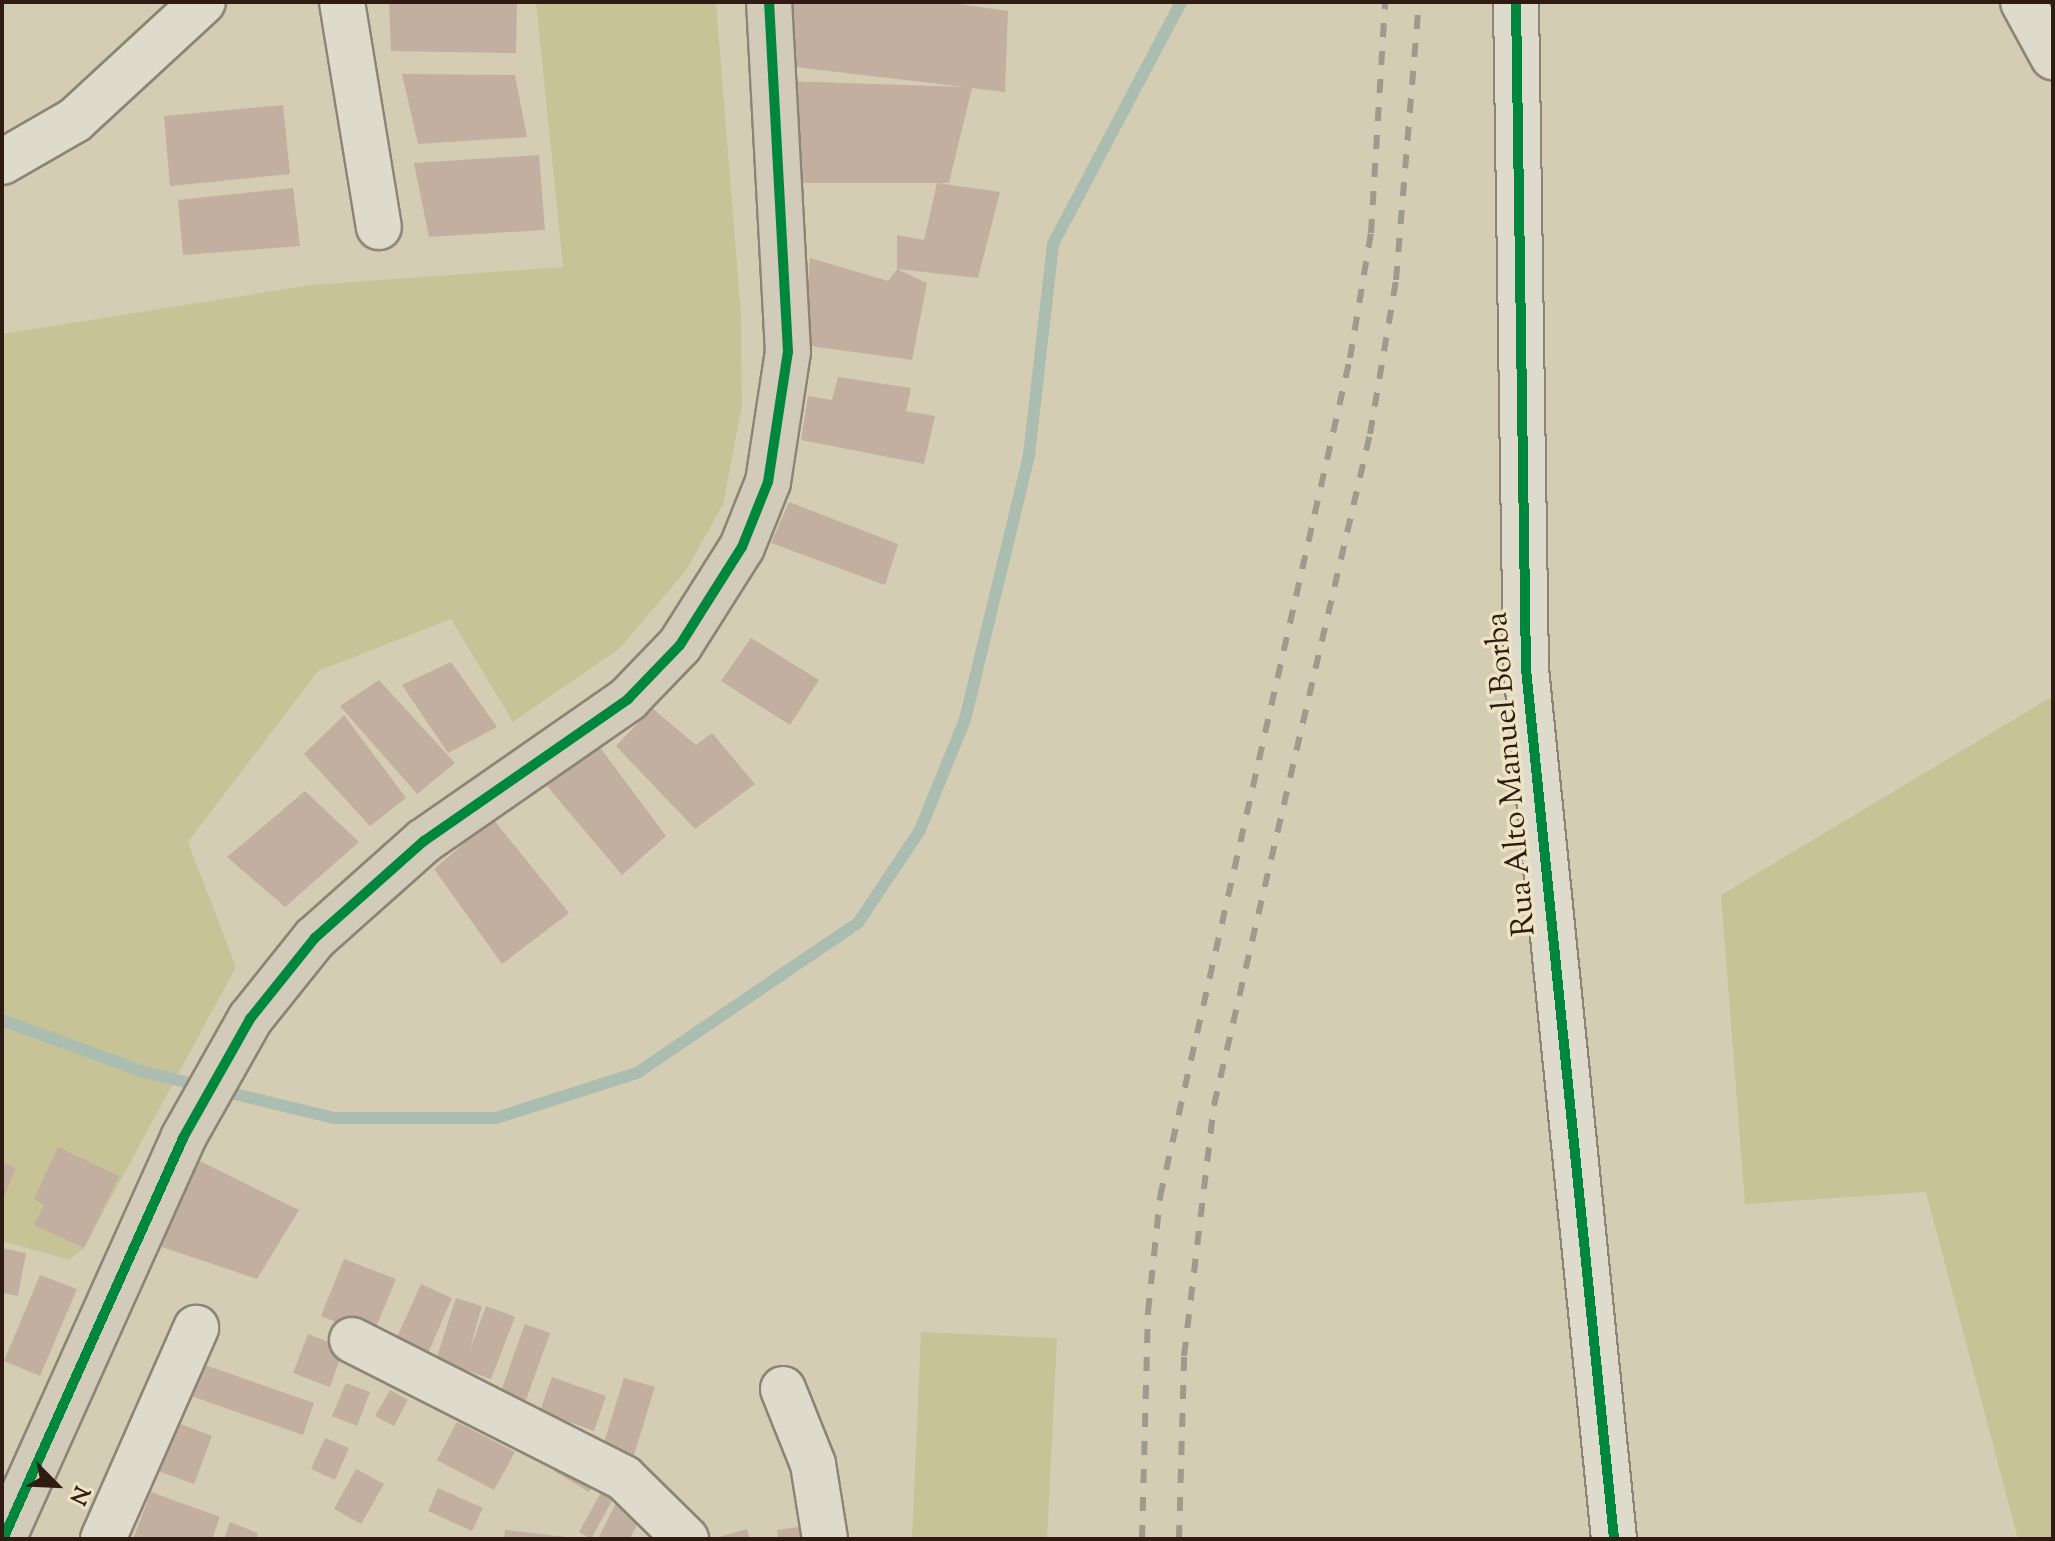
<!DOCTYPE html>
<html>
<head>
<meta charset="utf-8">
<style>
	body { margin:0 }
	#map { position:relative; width:2055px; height:1541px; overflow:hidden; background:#d5cdb3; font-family:"Sorts Mill Goudy",serif }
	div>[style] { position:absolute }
	.green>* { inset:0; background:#c7c397 }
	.stream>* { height:12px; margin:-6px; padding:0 6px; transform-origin:6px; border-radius:6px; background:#aabdb0 }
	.building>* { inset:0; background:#c2afa0 }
	.roads { filter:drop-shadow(2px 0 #8c8475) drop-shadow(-2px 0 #8c8475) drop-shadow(0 2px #8c8475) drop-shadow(0 -2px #8c8475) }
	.street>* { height:44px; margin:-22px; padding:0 22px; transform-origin:22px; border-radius:22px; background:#dedbcc }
	.primary>* { height:44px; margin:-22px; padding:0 22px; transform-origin:22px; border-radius:22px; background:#d2cbb9 }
	.rail>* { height:6px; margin-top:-3px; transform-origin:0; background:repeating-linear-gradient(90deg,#9f998e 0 14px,transparent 0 28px) }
	.cycleway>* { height:10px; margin:-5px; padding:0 5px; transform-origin:5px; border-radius:5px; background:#00873e }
	span { translate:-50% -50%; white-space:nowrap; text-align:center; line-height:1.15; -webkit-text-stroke:7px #ede4c4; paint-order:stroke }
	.street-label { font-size:32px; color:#2f1b11 }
	.frame { position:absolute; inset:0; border:4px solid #2f1b11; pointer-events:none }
	.north { position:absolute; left:16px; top:1445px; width:80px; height:80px; -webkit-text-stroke:6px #ede4c4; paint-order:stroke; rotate:114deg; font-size:22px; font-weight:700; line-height:32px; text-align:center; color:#2f1b11 }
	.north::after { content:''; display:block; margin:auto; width:28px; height:36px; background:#2f1b11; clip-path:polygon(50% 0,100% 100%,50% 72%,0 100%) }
</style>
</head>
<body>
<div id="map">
	<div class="green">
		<div style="clip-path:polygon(536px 2px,716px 2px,741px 315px,742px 406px,723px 504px,687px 569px,620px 648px,513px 722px,451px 619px,318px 671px,188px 842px,236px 967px,84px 1248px,69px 1260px,2px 1241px,2px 334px,311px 285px,563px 267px)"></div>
		<div style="clip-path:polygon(2053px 696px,2053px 1539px,2018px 1539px,1926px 1192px,1745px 1204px,1721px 895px)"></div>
		<div style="clip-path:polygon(921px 1332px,1057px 1338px,1047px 1539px,912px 1539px)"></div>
	</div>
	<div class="stream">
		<div style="left:2px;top:1020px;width:151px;rotate:20.1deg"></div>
		<div style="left:144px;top:1072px;width:195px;rotate:13.6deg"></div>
		<div style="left:334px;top:1118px;width:162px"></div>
		<div style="left:496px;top:1118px;width:148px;rotate:-17.7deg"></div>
		<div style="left:637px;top:1073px;width:267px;rotate:-34.2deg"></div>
		<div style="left:858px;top:923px;width:112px;rotate:-56.3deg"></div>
		<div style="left:920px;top:830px;width:119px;rotate:-67.8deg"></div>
		<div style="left:965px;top:720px;width:273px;rotate:-76.4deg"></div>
		<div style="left:1029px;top:455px;width:212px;rotate:-83.5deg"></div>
		<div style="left:1053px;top:244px;width:274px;rotate:-62.1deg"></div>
	</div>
	<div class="building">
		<div style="clip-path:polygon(389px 2px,517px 2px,516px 53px,391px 51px)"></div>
		<div style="clip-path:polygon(789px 2px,945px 2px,1008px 11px,1005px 92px,972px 88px,949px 183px,937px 183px,1000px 192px,978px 278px,897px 269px,927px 283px,912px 360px,803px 345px,810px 258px,888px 281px,897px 269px,897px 235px,924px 240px,937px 183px,792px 183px,785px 81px,965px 87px,795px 67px)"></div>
		<div style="clip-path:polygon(402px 74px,515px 75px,527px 137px,418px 144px)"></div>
		<div style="clip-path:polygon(283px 105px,290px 174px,170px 186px,164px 116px)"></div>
		<div style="clip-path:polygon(539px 155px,545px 230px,429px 237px,414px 163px)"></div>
		<div style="clip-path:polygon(293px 188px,300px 246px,183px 255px,178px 200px)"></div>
		<div style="clip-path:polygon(838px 377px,911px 388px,906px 411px,935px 416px,924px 464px,801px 440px,808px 396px,832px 400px)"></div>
		<div style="clip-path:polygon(789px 502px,898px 544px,885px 585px,771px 543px)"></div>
		<div style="clip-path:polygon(751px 638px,819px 680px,790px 725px,721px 681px)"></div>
		<div style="clip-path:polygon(451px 662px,497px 727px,448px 753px,402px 685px)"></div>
		<div style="clip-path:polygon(379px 680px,455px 763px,417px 794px,340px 706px)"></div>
		<div style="clip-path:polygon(652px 708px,696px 745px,712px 733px,755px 784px,695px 829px,616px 746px)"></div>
		<div style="clip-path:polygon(344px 715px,406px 798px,370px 826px,304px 754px)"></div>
		<div style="clip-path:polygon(599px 746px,666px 836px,622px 875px,547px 786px)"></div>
		<div style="clip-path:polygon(305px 791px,359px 842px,285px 907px,227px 857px)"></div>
		<div style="clip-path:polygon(493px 819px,569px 913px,502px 964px,434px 869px)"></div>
		<div style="clip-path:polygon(58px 1147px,119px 1176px,84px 1248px,34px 1225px,44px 1205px,34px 1199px)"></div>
		<div style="clip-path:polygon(196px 1159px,299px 1210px,257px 1279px,156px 1245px)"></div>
		<div style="clip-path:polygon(2px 1162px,16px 1168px,2px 1202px)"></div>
		<div style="clip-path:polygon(2px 1248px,26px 1253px,18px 1296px,2px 1293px)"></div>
		<div style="clip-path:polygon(344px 1259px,396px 1279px,372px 1337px,321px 1316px)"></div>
		<div style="clip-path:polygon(40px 1275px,77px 1289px,40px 1376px,4px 1361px)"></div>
		<div style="clip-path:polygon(421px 1284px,452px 1298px,425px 1360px,393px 1346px)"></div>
		<div style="clip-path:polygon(456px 1298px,482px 1306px,469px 1352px,486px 1306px,515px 1317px,491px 1379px,436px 1360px)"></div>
		<div style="clip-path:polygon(525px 1324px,550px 1333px,526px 1400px,501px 1391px)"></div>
		<div style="clip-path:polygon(308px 1334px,344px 1348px,330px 1387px,293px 1373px)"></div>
		<div style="clip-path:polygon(199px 1363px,314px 1403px,303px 1435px,188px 1395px)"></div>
		<div style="clip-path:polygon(552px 1377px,606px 1396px,594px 1431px,540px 1411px)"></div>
		<div style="clip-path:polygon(624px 1378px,655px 1387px,633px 1458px,602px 1449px)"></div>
		<div style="clip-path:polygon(346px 1383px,370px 1392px,357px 1426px,332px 1416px)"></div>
		<div style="clip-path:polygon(390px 1390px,408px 1400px,394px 1426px,375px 1416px)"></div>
		<div style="clip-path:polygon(173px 1421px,212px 1436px,194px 1484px,155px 1470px)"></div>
		<div style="clip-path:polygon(457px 1422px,515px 1452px,494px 1490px,437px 1460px)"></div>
		<div style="clip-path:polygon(325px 1438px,349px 1448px,335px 1480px,311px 1469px)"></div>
		<div style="clip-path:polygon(562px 1457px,596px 1478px,589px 1492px,554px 1471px)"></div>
		<div style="clip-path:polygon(356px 1469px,384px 1484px,361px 1524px,334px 1509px)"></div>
		<div style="clip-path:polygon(605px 1485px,617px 1492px,591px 1539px,579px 1532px)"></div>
		<div style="clip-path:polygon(438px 1488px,483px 1508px,472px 1531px,428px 1511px)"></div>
		<div style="clip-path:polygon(151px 1492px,220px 1517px,212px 1539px,133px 1539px)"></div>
		<div style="clip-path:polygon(616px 1503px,642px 1515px,630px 1539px,598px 1539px)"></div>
		<div style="clip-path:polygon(230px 1522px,258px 1533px,256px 1539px,224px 1539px)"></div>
		<div style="clip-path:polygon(805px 1526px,807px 1539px,778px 1539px,777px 1530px)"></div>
		<div style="clip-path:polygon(747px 1529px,750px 1539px,715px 1539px,715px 1538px)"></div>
		<div style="clip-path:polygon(505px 1530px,566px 1537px,566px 1539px,504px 1539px)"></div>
	</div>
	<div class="roads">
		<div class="street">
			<div style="left:342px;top:2px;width:228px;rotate:80.7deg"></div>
			<div style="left:1516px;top:2px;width:667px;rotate:89.14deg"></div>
			<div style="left:1526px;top:669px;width:874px;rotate:84.22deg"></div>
			<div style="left:2023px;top:2px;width:63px;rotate:61.4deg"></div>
			<div style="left:2px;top:162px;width:84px;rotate:-29.9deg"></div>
			<div style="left:75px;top:120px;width:174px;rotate:-42.7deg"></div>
			<div style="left:352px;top:1340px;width:305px;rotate:26.9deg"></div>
			<div style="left:624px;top:1478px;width:87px;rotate:44.5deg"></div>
			<div style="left:783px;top:1389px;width:81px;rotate:68.2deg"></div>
			<div style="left:813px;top:1464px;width:76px;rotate:80.9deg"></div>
			<div style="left:103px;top:1539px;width:231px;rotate:-66.2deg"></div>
		</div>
		<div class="primary">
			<div style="left:3px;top:1539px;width:440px;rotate:-65.8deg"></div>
			<div style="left:183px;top:1138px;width:137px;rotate:-60.6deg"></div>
			<div style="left:250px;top:1019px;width:104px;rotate:-51.3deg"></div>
			<div style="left:315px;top:938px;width:146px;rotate:-41.7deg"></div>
			<div style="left:424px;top:841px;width:249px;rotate:-34.8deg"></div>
			<div style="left:628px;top:699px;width:75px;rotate:-46.1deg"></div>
			<div style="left:680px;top:645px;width:116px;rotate:-57.7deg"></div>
			<div style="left:742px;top:547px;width:70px;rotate:-68.2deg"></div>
			<div style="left:768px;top:482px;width:132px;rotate:-81.3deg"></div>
			<div style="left:788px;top:352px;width:351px;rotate:-93.1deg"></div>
		</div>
	</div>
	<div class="rail">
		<div style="left:1142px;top:1539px;width:227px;rotate:-88.5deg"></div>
		<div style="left:1148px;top:1312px;width:116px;rotate:-84deg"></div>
		<div style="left:1160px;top:1197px;width:860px;rotate:-77.24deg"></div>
		<div style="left:1350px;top:358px;width:127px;rotate:-80.5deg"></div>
		<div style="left:1371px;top:233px;width:231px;rotate:-86.5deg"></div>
		<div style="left:1179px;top:1539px;width:183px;rotate:-88.4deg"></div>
		<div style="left:1184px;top:1356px;width:253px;rotate:-83.2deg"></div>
		<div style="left:1214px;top:1105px;width:689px;rotate:-76.91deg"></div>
		<div style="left:1370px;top:434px;width:156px;rotate:-80.4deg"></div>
		<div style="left:1396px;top:280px;width:279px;rotate:-85.3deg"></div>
	</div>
	<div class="cycleway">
		<div style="left:1516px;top:2px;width:667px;rotate:89.14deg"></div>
		<div style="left:1526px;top:669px;width:874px;rotate:84.22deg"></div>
		<div style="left:3px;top:1539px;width:440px;rotate:-65.8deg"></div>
		<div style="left:183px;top:1138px;width:137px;rotate:-60.6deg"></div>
		<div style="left:250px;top:1019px;width:104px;rotate:-51.3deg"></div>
		<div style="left:315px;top:938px;width:146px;rotate:-41.7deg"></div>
		<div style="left:424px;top:841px;width:249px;rotate:-34.8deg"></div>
		<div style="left:628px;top:699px;width:75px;rotate:-46.1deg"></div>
		<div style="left:680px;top:645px;width:116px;rotate:-57.7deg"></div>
		<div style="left:742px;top:547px;width:70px;rotate:-68.2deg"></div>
		<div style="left:768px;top:482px;width:132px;rotate:-81.3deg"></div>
		<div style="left:788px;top:352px;width:351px;rotate:-93.1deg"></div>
	</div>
	<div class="street-label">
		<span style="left:1512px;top:774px;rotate:-95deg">Rua Alto Manuel Borba</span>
	</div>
	<div class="frame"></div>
	<div class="north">N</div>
</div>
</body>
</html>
